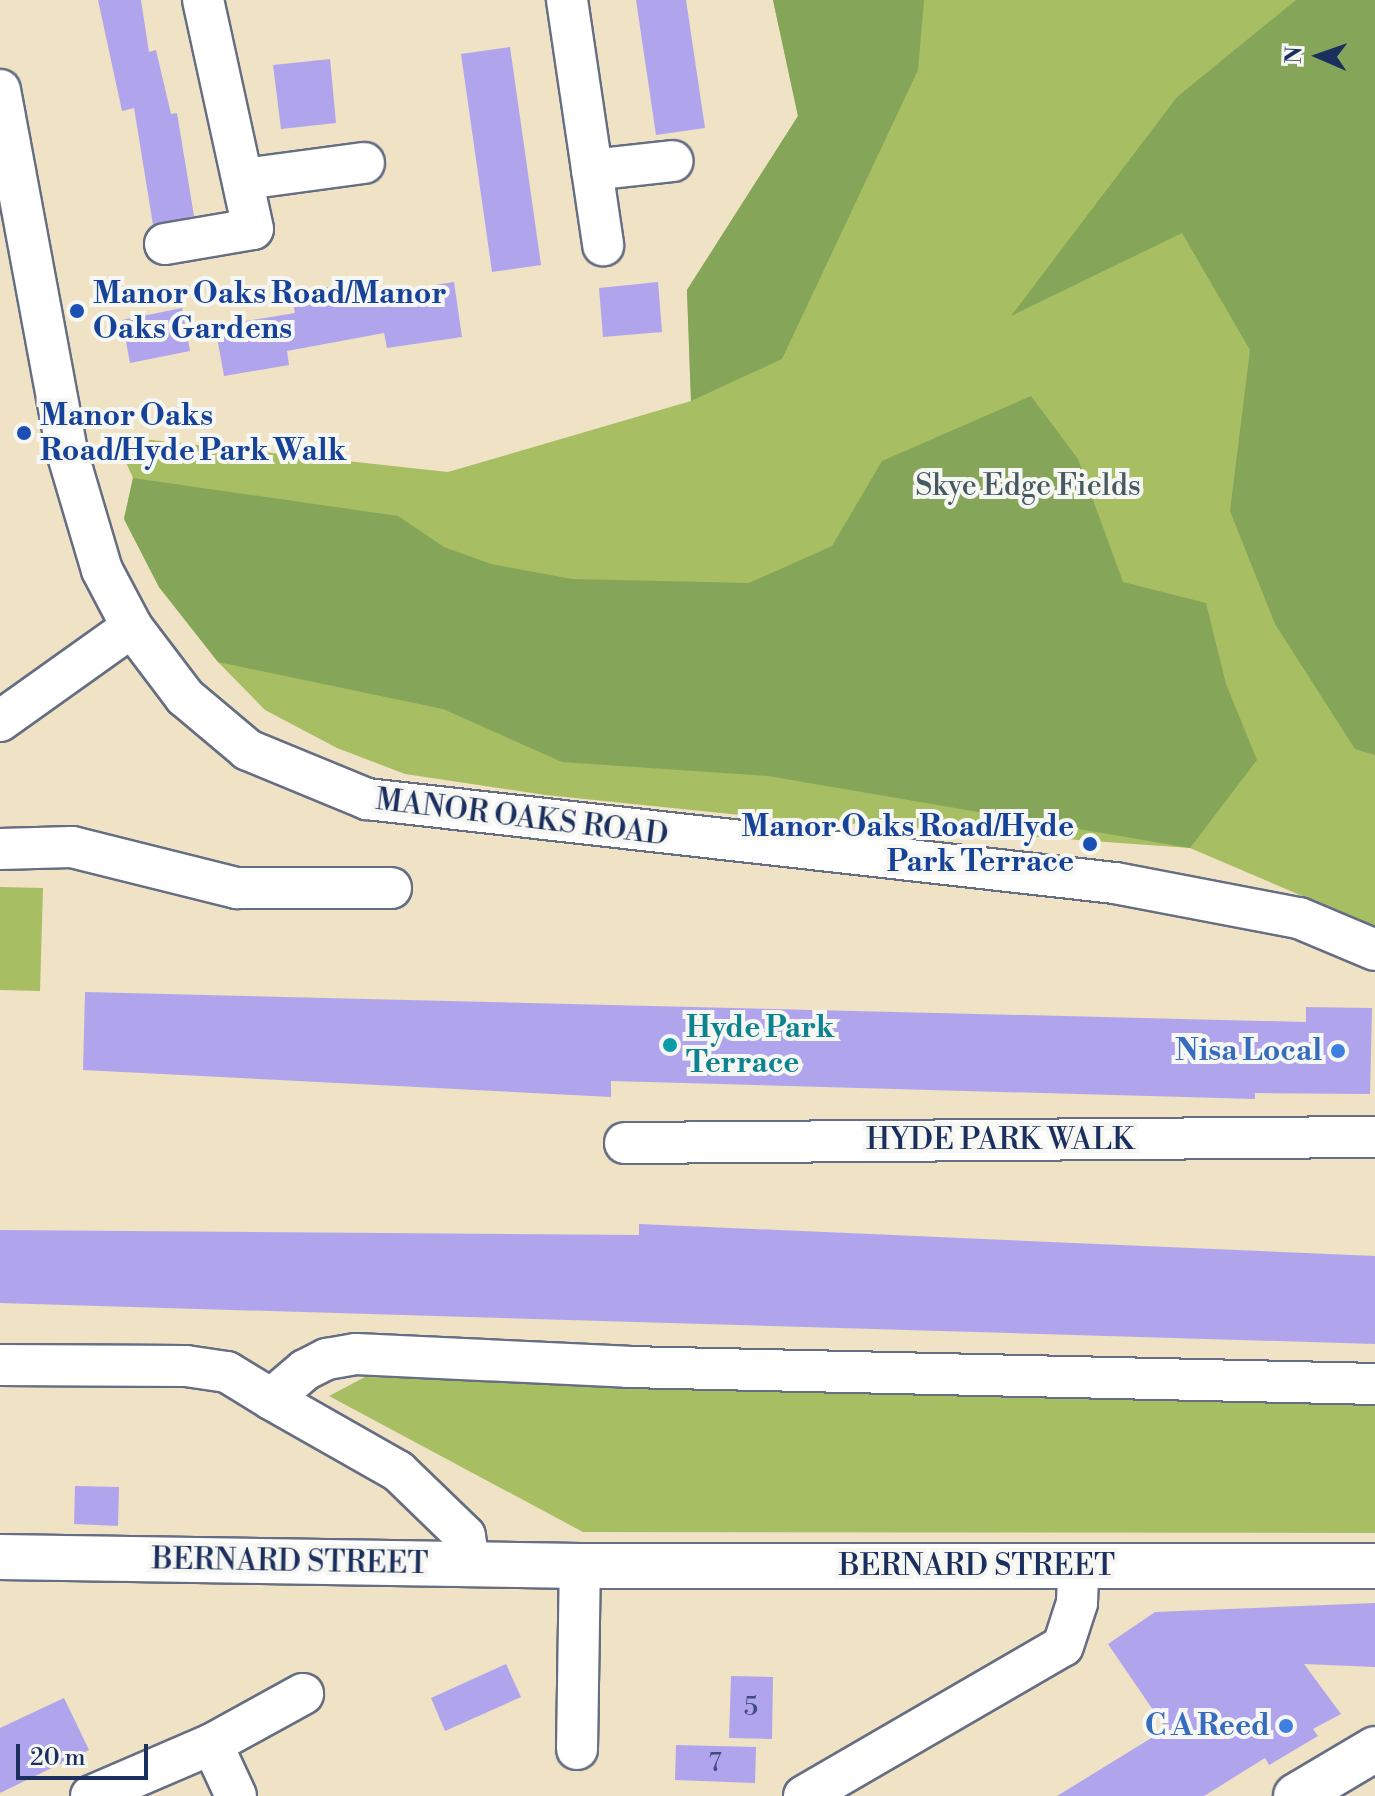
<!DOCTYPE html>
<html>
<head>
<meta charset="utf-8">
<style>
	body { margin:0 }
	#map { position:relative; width:1375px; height:1796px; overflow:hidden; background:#efe2c5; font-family:"Libre Bodoni",serif }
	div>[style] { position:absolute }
	.green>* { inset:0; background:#a7be63 }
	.forest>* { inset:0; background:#85a559 }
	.building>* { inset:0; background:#b0a5ed }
	.roads { filter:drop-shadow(2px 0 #656e82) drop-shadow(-2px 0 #656e82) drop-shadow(0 2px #656e82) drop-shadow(0 -2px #656e82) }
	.street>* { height:40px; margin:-20px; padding:0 20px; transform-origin:20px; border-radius:20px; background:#fff }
	.secondary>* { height:44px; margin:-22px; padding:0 22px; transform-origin:22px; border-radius:22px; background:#fff }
	.dots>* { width:22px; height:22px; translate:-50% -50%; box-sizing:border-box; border:4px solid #f6f6f2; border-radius:50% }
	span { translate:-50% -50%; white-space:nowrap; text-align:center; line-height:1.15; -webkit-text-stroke:8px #f6f6f2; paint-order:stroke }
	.number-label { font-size:26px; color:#404c82 }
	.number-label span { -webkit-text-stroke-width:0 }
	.transit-label { font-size:30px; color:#164399; font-weight:700 }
	.left { translate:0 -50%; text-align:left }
	.right { translate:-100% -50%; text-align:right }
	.park-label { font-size:30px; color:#455a60 }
	.street-label { font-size:30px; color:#1b2f5e }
	.culture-label { font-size:30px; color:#0d838f; font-weight:700 }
	.shop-label { font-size:30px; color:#366cbe; font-weight:700 }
	.north { position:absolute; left:1279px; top:16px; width:80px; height:80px; -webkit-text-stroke:6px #f6f6f2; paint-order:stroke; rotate:272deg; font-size:22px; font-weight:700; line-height:32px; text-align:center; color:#1b2f5e }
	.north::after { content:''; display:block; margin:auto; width:28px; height:36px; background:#1b2f5e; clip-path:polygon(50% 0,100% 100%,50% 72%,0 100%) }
	.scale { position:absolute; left:16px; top:1744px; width:132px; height:36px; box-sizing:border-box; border:4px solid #1b2f5e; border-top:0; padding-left:10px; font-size:24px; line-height:28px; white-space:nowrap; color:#1b2f5e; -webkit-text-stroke:6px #f6f6f2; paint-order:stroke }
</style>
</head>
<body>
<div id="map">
	<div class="green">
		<div style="clip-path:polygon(773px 0,1375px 0,1375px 927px,1190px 848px,760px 817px,546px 795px,405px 774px,337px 748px,265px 710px,218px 662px,159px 587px,124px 519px,133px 478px,114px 436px,448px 472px,691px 401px,687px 290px,798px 116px)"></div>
		<div style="clip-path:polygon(0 887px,43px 888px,40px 991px,0 990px)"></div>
		<div style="clip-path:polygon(365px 1377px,1375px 1399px,1375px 1533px,583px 1532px,329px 1396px)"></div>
	</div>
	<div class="forest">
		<div style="clip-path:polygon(773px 0,924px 0,918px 70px,782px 359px,691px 401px,687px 290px,798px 116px)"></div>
		<div style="clip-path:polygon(1296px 0,1375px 0,1375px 755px,1355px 749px,1275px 624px,1230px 511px,1250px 350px,1182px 233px,1011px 316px,1177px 97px)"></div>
		<div style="clip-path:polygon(1031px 396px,1078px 459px,1123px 582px,1206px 603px,1226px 684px,1257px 760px,1190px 848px,768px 776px,562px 762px,443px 709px,218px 662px,159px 587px,124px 519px,133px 478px,398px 516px,444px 547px,491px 564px,572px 579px,749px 583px,832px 546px,882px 461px)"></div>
	</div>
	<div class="building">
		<div style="clip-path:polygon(98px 0,141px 0,149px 52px,156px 50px,171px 114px,177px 113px,194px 216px,153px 225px,134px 108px,122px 111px)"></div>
		<div style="clip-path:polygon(636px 0,686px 0,705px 128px,656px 135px)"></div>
		<div style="clip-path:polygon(510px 47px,541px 265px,492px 272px,461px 54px)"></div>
		<div style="clip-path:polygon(330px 59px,336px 123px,281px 129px,273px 65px)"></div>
		<div style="clip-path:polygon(354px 282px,357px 297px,454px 282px,462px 337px,387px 348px,384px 333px,287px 351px,289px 365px,224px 376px,215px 326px,295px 313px,291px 294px)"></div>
		<div style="clip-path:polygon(658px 282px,662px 332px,603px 337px,599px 288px)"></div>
		<div style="clip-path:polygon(182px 308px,190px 351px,130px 363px,122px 320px)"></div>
		<div style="clip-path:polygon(85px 992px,1306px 1022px,1306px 1007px,1372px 1008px,1370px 1094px,1255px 1093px,1255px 1099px,611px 1081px,611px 1097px,83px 1070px)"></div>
		<div style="clip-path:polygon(639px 1224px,1375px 1256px,1375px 1344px,0 1303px,0 1230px,639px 1235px)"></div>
		<div style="clip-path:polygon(75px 1486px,119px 1487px,118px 1526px,74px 1524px)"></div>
		<div style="clip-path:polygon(1375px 1603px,1375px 1667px,1304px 1664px,1341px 1714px,1313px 1729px,1318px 1736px,1269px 1765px,1265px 1758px,1204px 1796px,1057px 1796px,1166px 1729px,1108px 1644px,1155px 1612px)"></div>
		<div style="clip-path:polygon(506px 1664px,521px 1697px,445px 1731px,431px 1698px)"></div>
		<div style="clip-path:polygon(731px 1676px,773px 1677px,772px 1739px,729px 1738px)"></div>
		<div style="clip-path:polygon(64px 1698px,89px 1750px,0 1793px,0 1728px)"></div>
		<div style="clip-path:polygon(676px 1745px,756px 1747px,755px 1783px,675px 1780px)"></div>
	</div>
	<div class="roads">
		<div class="street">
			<div style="left:567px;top:0;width:248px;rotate:81.6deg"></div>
			<div style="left:0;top:90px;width:368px;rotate:79.5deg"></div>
			<div style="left:67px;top:452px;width:123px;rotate:73.5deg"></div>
			<div style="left:102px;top:570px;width:64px;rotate:62.2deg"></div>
			<div style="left:132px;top:627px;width:88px;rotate:52.9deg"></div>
			<div style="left:185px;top:697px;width:82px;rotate:40.1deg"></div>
			<div style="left:248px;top:750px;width:129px;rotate:22.4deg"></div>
			<div style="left:367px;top:799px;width:753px;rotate:6.41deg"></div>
			<div style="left:1115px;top:883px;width:187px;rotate:10.8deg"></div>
			<div style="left:1299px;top:918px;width:82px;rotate:22.8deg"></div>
			<div style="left:592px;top:170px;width:81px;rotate:-6.3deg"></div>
			<div style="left:245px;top:179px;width:120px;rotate:-7.7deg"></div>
			<div style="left:165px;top:244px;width:89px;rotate:-9.7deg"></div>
			<div style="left:253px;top:229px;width:234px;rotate:-102.3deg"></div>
			<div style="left:0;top:721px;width:162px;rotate:-35.5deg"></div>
			<div style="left:0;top:849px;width:72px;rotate:-1.6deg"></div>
			<div style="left:72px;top:847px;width:170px;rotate:14deg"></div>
			<div style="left:237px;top:888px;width:154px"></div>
			<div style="left:625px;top:1143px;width:750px;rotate:-0.46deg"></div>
			<div style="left:0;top:1365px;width:186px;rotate:0.3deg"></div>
			<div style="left:186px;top:1366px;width:41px;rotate:8.3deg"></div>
			<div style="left:227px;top:1372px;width:52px;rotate:31.5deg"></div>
			<div style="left:271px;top:1399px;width:45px;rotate:-40.5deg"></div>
			<div style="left:305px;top:1370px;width:25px;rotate:-27deg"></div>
			<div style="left:327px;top:1359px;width:29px;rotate:-10deg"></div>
			<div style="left:356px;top:1354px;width:272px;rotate:2.7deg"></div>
			<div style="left:628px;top:1367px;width:747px;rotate:1.3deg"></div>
			<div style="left:271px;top:1399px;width:146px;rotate:29.6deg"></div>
			<div style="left:398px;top:1471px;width:93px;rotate:44.1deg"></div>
			<div style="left:465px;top:1536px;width:29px;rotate:82deg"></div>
			<div style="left:212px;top:1744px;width:57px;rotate:65.2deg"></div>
			<div style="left:577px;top:1749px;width:183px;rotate:-89.1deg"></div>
			<div style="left:91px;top:1796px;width:132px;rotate:-23.3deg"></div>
			<div style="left:212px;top:1744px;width:104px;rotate:-28.8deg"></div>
			<div style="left:804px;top:1796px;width:299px;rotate:-30.1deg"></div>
			<div style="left:1063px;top:1646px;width:45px;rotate:-72deg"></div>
			<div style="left:1077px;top:1603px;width:37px;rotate:-88deg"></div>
		</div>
		<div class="secondary">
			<div style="left:0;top:1557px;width:580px;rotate:0.89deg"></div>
			<div style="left:580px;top:1566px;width:795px"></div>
			<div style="left:1296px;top:1796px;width:92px;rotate:-30.7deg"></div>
		</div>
	</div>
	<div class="dots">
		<div style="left:77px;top:311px;background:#1a4fb4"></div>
		<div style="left:24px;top:433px;background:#1a4fb4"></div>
		<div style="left:1090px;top:844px;background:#1a4fb4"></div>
		<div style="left:670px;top:1045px;background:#0f9aa8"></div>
		<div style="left:1338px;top:1051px;background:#3f7fe0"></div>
		<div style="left:1286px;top:1726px;background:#3f7fe0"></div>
	</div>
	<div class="number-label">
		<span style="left:751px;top:1708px">5</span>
		<span style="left:715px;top:1764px">7</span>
	</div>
	<div class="transit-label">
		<span class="left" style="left:93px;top:311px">Manor Oaks Road/Manor<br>Oaks Gardens</span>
		<span class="left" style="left:40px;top:433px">Manor Oaks<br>Road/Hyde Park Walk</span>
		<span class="right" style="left:1074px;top:844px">Manor Oaks Road/Hyde<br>Park Terrace</span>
	</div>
	<div class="park-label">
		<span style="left:1028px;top:486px">Skye Edge Fields</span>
	</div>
	<div class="street-label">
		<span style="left:522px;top:818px;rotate:7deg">MANOR OAKS ROAD</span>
		<span style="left:1000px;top:1140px">HYDE PARK WALK</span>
		<span style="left:290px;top:1562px;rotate:1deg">BERNARD STREET</span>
		<span style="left:977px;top:1566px">BERNARD STREET</span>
	</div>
	<div class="culture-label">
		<span class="left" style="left:686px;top:1045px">Hyde Park<br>Terrace</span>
	</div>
	<div class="shop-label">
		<span class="right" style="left:1322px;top:1051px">Nisa Local</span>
		<span class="right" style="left:1270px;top:1726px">C A Reed</span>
	</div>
	<div class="north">N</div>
	<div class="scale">20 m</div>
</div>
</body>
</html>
